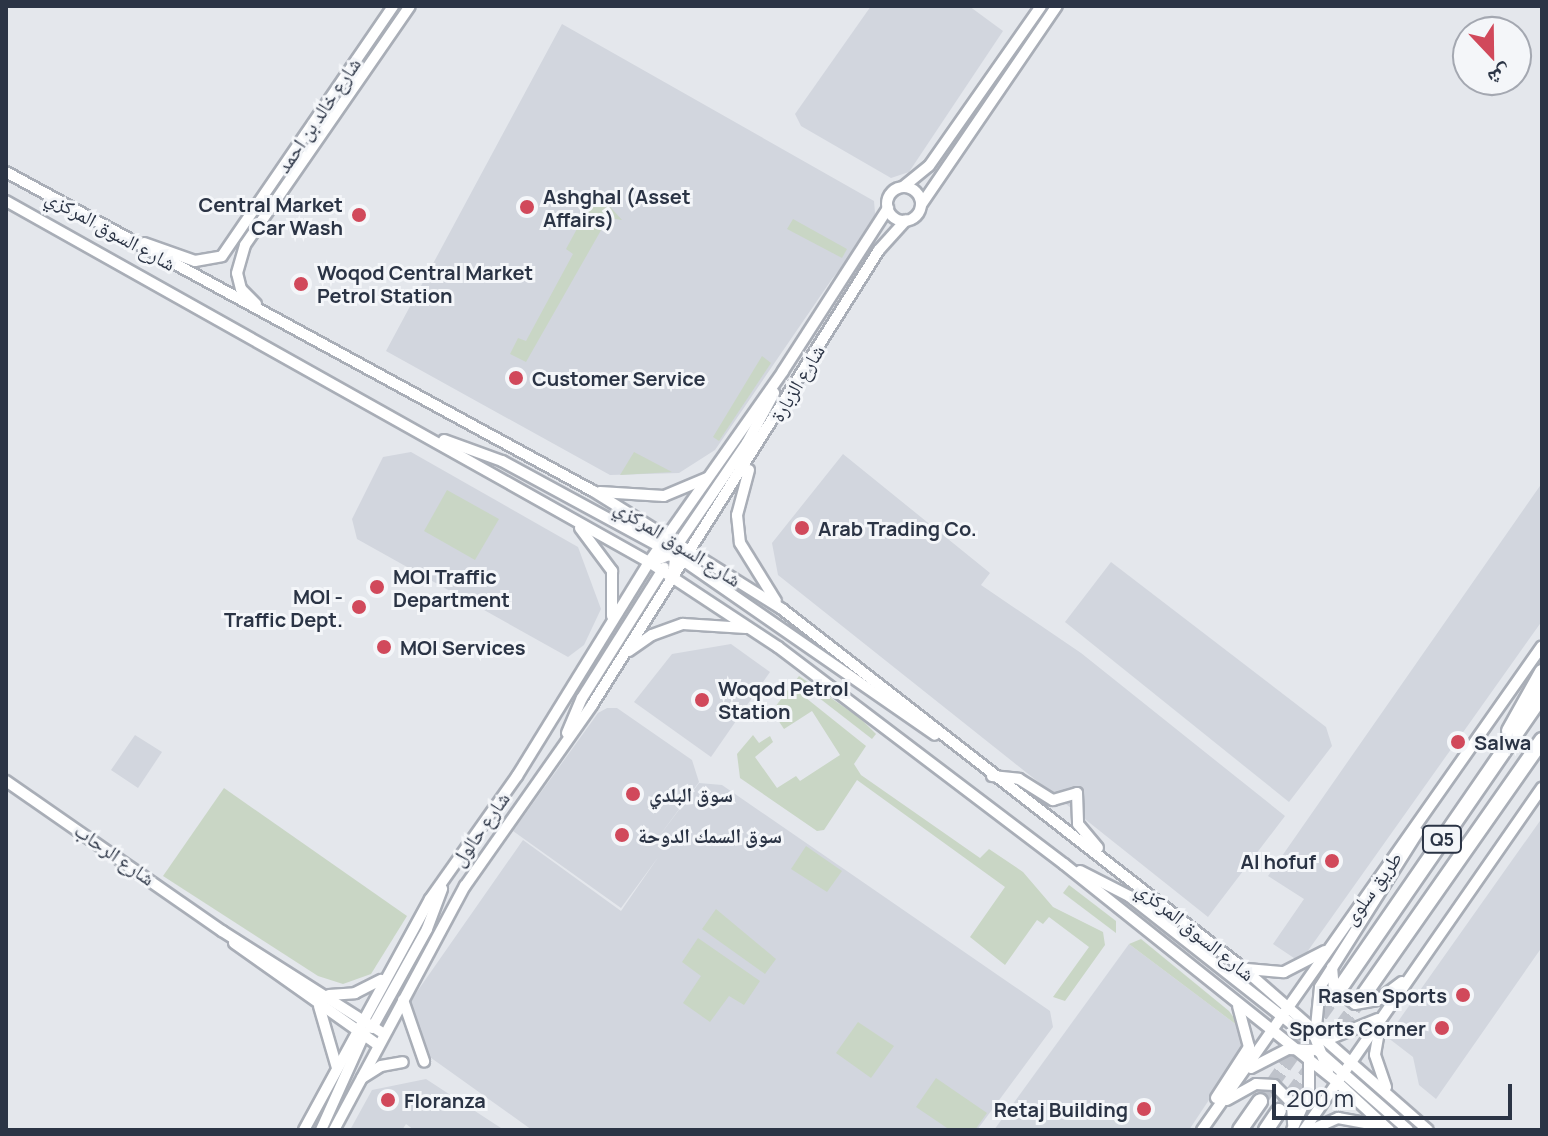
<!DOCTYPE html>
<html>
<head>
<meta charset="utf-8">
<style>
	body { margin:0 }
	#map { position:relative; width:1548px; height:1136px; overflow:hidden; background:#e4e7ec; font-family:Manrope,"Noto Naskh Arabic",sans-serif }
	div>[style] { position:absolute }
	.built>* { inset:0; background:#d2d6de }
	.green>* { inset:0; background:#c9d6c5 }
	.highway-tunnel>* { height:14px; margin-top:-7px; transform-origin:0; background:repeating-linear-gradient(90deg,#bfc3cb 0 14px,transparent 0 21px) }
	.roads { filter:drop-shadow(2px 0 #a9aeb7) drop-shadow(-2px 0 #a9aeb7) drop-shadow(0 2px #a9aeb7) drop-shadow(0 -2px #a9aeb7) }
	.secondary>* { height:10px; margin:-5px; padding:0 5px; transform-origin:5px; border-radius:5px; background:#fff }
	.secondary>.ring { margin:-5px; padding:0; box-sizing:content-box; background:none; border:10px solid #fff; border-radius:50% }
	.highway>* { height:14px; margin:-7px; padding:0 7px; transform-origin:7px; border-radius:7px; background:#fff }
	.dots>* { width:22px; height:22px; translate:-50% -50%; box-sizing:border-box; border:4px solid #f4f6f9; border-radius:50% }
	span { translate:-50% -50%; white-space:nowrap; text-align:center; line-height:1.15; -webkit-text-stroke:6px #f4f6f9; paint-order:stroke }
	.shield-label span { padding:2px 6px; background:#f4f6f9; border:2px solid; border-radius:6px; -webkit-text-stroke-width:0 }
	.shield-label { font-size:18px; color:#2b3445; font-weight:700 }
	.street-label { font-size:20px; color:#2b3445 }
	.poi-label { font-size:20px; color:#2b3445; font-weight:700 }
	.left { translate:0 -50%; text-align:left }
	.right { translate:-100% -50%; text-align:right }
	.frame { position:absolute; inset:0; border:8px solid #2b3445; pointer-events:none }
	.north { position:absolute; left:1452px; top:16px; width:80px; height:80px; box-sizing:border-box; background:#f4f6f9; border:2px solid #a4a8b1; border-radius:50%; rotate:158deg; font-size:22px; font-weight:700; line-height:32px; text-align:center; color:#2b3445 }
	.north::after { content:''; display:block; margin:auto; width:28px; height:36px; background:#d1495b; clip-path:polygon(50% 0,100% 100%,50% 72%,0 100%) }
	.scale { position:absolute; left:1272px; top:1084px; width:240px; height:36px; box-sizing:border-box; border:4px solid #2b3445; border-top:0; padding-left:10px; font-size:24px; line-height:28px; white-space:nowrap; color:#2b3445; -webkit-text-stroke:6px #f4f6f9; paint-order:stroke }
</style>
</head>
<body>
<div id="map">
	<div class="built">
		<div style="clip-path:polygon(871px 6px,969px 6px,1003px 31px,909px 172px,891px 178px,801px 126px,795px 114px)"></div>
		<div style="clip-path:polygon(562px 24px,874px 201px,876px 225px,832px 279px,715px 450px,679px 473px,610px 475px,386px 351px)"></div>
		<div style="clip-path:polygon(411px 452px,578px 547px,601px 609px,584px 645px,568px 657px,357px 539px,352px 519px,383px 457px)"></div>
		<div style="clip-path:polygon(843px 454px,990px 573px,981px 585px,1081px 653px,1285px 816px,1208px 917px,778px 575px,772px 543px)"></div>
		<div style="clip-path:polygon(1542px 483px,1542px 621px,1300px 962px,1273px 944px,1304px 899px,1268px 876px)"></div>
		<div style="clip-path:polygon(1111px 562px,1326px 727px,1332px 746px,1289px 802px,1065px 622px)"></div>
		<div style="clip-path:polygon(731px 644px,770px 672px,711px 757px,634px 702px,672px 654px)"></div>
		<div style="clip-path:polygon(607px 708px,617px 708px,692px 760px,699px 782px,649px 850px,699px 783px,722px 785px,1050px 1011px,1053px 1027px,977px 1130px,532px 1130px,427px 1055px,407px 1006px,523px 840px,621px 911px,659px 856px,621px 908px,513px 831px,598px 713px)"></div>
		<div style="clip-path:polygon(135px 735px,162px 752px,138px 788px,111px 770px)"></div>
		<div style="clip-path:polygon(1542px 818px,1542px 947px,1436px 1099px,1419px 1085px,1413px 1057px,1387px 1037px)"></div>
		<div style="clip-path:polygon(1129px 944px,1242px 1029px,1244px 1047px,1189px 1130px,994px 1130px)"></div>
		<div style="clip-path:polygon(426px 1079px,504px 1130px,414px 1130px,406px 1124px,402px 1130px,350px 1130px,372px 1090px)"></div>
	</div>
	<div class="green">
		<div style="clip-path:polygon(597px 192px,622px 220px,608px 218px,526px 362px,510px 354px,518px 338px,526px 341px,573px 254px,566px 249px)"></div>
		<div style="clip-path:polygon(793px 219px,847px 249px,842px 258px,787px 229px)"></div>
		<div style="clip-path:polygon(762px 356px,771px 363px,719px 441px,713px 437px)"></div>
		<div style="clip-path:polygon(634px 452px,672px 472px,620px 475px)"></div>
		<div style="clip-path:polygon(447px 490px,499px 519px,475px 560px,424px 531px)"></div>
		<div style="clip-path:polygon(799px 676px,860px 718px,876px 734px,872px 739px,796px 680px)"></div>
		<div style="clip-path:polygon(791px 686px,866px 746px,854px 764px,861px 775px,980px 858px,989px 849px,1023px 872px,1053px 907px,1103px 932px,1105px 945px,1065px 1001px,1053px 997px,1089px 947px,1049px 917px,1043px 924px,1037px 920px,1005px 965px,970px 937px,1005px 887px,857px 780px,824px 830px,817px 831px,740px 778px,737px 754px,753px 735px,759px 743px,770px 736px,773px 742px,755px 757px,777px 788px,796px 776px,800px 781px,840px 755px,812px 711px,784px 729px,772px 711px)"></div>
		<div style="clip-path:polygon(224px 788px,407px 916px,371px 974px,343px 984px,318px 976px,163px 876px)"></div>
		<div style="clip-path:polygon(806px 846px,842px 871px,827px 892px,791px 869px)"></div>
		<div style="clip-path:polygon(1069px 885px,1116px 921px,1116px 933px,1063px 893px)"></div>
		<div style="clip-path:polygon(716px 909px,776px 959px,765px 974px,702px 929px)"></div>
		<div style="clip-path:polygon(698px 938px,760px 981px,744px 1005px,729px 996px,710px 1022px,683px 1003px,701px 976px,682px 962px)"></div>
		<div style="clip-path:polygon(1141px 939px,1229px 1011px,1242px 1029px,1129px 944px)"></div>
		<div style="clip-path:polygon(858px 1022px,894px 1046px,871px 1078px,836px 1053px)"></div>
		<div style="clip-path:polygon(936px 1078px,987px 1113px,975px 1130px,950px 1130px,916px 1107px)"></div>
	</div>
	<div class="highway-tunnel">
		<div style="left:1260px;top:1101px;width:143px;rotate:-54.6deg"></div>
		<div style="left:1279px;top:1111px;width:144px;rotate:-53.8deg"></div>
	</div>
	<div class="roads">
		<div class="secondary">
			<div style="left:6px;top:172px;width:668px;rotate:28.52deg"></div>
			<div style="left:593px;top:491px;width:223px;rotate:32deg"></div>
			<div style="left:782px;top:609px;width:586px;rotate:37.93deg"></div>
			<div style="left:1244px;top:969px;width:244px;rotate:41.2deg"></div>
			<div style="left:903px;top:187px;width:33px;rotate:-39deg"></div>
			<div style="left:929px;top:166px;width:195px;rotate:-55deg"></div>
			<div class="ring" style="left:887px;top:187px;width:24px;height:24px"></div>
			<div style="left:6px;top:201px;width:737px;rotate:29.31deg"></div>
			<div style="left:649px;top:562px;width:154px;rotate:33.4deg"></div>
			<div style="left:778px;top:647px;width:359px;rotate:37.2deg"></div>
			<div style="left:1064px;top:864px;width:349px;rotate:38.6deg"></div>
			<div style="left:1337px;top:1082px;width:71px;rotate:42.7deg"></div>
			<div style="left:921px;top:205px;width:241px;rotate:-55.7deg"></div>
			<div style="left:144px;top:243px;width:54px;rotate:19.4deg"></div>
			<div style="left:195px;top:261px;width:27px;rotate:-10deg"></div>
			<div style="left:222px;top:256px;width:303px;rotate:-55.6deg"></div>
			<div style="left:256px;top:304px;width:21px;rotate:-135deg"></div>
			<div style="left:241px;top:289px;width:16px;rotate:-104deg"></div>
			<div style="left:237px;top:273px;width:29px;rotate:-74deg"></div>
			<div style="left:245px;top:245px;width:290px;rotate:-55.4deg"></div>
			<div style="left:444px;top:440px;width:62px;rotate:19.9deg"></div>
			<div style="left:502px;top:461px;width:187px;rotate:28.5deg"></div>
			<div style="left:749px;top:470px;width:47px;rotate:104.9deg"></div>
			<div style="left:737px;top:515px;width:28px;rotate:84deg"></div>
			<div style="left:740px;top:543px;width:68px;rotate:58.2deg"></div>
			<div style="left:600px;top:492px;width:64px;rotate:3.6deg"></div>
			<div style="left:664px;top:496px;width:47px;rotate:-22.7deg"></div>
			<div style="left:580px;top:528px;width:54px;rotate:53.3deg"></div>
			<div style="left:612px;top:571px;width:45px;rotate:90deg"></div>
			<div style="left:651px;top:562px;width:19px;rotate:-21deg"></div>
			<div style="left:669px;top:555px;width:16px;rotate:22deg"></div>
			<div style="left:684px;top:561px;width:305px;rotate:34.7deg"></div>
			<div style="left:673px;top:577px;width:30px;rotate:-84deg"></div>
			<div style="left:676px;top:547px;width:126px;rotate:-55.7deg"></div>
			<div style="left:747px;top:443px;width:57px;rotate:-61.6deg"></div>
			<div style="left:629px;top:651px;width:28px;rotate:-35deg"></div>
			<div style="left:652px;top:635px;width:33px;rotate:-20deg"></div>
			<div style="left:683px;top:624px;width:63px;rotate:3.6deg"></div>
			<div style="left:567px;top:733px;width:38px;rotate:-67deg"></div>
			<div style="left:582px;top:698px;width:154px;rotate:-57.8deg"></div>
			<div style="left:992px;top:776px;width:27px;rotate:6deg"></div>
			<div style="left:1019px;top:779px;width:40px;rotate:32deg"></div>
			<div style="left:1053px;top:800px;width:25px;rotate:-16deg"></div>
			<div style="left:6px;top:781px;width:263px;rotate:34.8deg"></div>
			<div style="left:222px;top:931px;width:192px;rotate:32.4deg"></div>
			<div style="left:1077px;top:793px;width:31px;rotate:88deg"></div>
			<div style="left:1078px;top:824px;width:31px;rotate:50deg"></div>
			<div style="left:1080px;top:871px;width:55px;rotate:27deg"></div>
			<div style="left:1129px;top:896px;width:221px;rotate:38.2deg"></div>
			<div style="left:1303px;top:1033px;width:28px;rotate:10deg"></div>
			<div style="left:1331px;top:1038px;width:51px;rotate:-22deg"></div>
			<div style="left:234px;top:943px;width:176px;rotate:35.3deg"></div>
			<div style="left:1332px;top:967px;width:21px;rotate:85deg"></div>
			<div style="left:1334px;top:988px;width:26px;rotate:37deg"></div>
			<div style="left:1355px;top:1004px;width:23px;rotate:-10deg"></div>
			<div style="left:1378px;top:1000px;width:30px;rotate:-37deg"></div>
			<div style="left:1247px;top:969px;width:37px;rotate:5deg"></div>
			<div style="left:1284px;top:972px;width:46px;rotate:-27.1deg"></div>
			<div style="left:329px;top:995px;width:26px;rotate:-4deg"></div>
			<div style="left:355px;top:993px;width:29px;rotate:-27deg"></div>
			<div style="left:403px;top:1000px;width:65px;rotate:71deg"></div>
			<div style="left:319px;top:1006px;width:65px;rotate:73.8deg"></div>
			<div style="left:1380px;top:1026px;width:29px;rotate:100deg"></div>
			<div style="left:1375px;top:1055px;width:34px;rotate:71deg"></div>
			<div style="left:372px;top:1028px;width:113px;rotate:-60.9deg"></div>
			<div style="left:427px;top:929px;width:43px;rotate:-69.4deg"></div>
			<div style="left:1251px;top:1068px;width:42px;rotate:-27.2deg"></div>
			<div style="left:1288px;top:1049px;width:29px;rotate:2deg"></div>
			<div style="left:1317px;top:1050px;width:121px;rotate:41.3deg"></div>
			<div style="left:1328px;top:1071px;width:36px;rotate:-111deg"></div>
			<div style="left:1315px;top:1037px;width:50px;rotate:-84.3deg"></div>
			<div style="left:1320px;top:987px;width:183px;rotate:-57.7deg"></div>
			<div style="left:362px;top:1078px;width:22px;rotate:-32deg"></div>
			<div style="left:381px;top:1066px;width:22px;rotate:-10deg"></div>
			<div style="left:1216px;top:1098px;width:61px;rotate:-57.1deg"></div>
			<div style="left:1249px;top:1047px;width:42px;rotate:-105deg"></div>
			<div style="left:1227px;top:1100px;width:33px;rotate:-29deg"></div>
			<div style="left:1256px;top:1084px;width:18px;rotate:3deg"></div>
			<div style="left:1274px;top:1085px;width:25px;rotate:45deg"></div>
			<div style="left:1292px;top:1103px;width:21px;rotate:87deg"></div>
			<div style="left:304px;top:1130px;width:263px;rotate:-61.4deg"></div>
			<div style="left:430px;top:899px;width:151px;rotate:-54.7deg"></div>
			<div style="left:517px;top:776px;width:251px;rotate:-58.3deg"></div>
			<div style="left:649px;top:562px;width:233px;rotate:-54.9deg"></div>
			<div style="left:783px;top:371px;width:194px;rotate:-57.2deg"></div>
			<div style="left:321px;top:1130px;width:107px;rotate:-65.8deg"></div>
			<div style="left:334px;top:1130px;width:277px;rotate:-61.8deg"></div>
			<div style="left:465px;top:886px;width:221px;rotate:-54.9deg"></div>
			<div style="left:592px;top:705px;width:538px;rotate:-57.76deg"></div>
			<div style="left:879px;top:250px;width:40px;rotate:-48deg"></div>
			<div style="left:1202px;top:1130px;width:591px;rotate:-54.91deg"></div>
			<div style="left:1292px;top:1130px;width:42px;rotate:-65.9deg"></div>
			<div style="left:1309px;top:1092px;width:36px;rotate:-90deg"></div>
			<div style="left:1304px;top:1130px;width:417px;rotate:-55.2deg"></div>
			<div style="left:1311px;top:1130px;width:30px;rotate:-24deg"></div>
			<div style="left:1338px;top:1118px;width:44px;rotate:10.5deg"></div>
		</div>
		<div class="highway">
			<div style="left:1509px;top:731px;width:68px;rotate:-60.8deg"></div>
			<div style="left:1343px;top:984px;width:351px;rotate:-55.4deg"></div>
			<div style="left:1365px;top:993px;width:309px;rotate:-55deg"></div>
			<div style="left:1240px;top:1130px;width:35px;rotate:-55deg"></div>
			<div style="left:1266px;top:1130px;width:23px;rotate:-56deg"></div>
		</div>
	</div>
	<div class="dots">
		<div style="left:527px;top:207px;background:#d1495b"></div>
		<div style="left:359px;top:215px;background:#d1495b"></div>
		<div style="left:301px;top:284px;background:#d1495b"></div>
		<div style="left:516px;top:378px;background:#d1495b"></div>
		<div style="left:802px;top:528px;background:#d1495b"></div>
		<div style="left:377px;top:587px;background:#d1495b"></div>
		<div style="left:359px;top:607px;background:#d1495b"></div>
		<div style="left:384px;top:647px;background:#d1495b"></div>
		<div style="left:702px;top:700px;background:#d1495b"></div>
		<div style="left:1458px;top:742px;background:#d1495b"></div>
		<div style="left:633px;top:794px;background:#d1495b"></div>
		<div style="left:622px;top:835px;background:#d1495b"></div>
		<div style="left:1332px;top:861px;background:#d1495b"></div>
		<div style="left:1463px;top:995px;background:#d1495b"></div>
		<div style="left:1442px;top:1028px;background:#d1495b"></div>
		<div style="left:388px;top:1100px;background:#d1495b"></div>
		<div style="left:1144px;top:1109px;background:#d1495b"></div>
	</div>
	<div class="shield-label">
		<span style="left:1442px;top:839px">Q5</span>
	</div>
	<div class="street-label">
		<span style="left:318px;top:115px;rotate:-56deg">شارع خالد بن احمد</span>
		<span style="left:111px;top:230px;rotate:29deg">شارع السوق المركزي</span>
		<span style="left:797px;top:383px;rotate:-59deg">شارع الزبارة</span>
		<span style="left:678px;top:543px;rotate:32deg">شارع السوق المركزي</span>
		<span style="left:480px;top:829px;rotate:-55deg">شارع حالول</span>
		<span style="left:115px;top:854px;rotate:35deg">شارع الرحاب</span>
		<span style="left:1372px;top:888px;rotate:-54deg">طريق سلوى</span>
		<span style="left:1196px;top:931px;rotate:39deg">شارع السوق المركزي</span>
	</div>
	<div class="poi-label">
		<span class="left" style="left:543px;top:208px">Ashghal (Asset<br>Affairs)</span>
		<span class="right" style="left:343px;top:216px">Central Market<br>Car Wash</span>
		<span class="left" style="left:317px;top:284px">Woqod Central Market<br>Petrol Station</span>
		<span class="left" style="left:532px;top:378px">Customer Service</span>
		<span class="left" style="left:818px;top:528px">Arab Trading Co.</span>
		<span class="left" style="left:393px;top:588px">MOI Traffic<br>Department</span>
		<span class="right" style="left:343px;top:608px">MOI -<br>Traffic Dept.</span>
		<span class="left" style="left:400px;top:647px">MOI Services</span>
		<span class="left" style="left:718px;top:700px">Woqod Petrol<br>Station</span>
		<span class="left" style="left:1474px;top:742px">Salwa</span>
		<span class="left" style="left:649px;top:794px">سوق البلدي</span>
		<span class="left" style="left:638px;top:835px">سوق السمك الدوحة</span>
		<span class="right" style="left:1316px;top:861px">Al hofuf</span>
		<span class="right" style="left:1447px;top:995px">Rasen Sports</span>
		<span class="right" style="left:1426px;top:1028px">Sports Corner</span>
		<span class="left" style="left:404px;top:1100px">Floranza</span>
		<span class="right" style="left:1128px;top:1109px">Retaj Building</span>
	</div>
	<div class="frame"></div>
	<div class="north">ش</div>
	<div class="scale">200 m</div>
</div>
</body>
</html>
